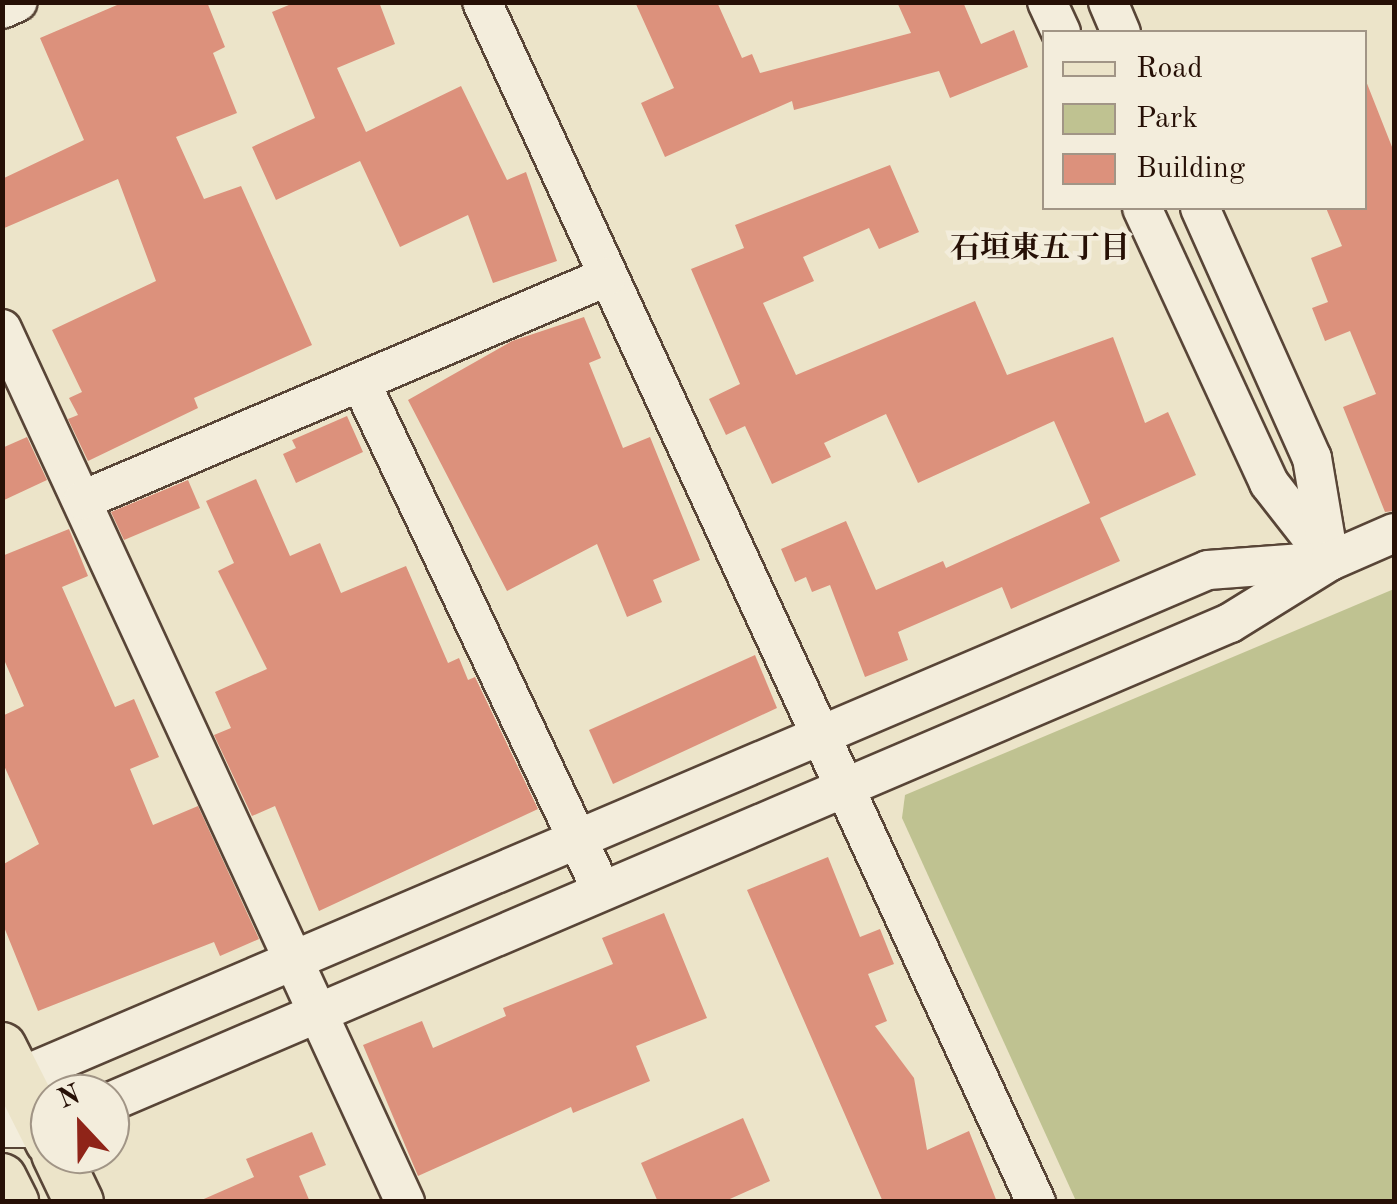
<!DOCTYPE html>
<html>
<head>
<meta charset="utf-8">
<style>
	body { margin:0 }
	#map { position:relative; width:1397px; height:1204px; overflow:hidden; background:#ece4c9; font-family:"Old Standard TT","Noto Serif JP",serif }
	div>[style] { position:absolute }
	.green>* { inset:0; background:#bfc291 }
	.building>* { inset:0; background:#dc917c }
	.roads { filter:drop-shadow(2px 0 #584537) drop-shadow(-2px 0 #584537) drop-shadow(0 2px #584537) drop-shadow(0 -2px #584537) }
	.minor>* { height:38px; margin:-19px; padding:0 19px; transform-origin:19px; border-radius:19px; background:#f3eddc }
	.major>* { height:48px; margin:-24px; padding:0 24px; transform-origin:24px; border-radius:24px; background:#ece4c9 }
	span { translate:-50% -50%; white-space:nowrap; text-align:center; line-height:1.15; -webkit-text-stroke:9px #f3eddc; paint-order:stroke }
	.neighbourhood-label { font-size:30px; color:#261006; font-weight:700 }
	.frame { position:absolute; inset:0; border:5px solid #261006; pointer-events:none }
	.legend { position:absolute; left:1042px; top:30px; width:325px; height:180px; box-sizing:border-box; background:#f3eddc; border:2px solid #a19586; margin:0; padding:12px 18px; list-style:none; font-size:30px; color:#261006 }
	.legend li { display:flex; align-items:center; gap:20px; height:50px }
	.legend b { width:50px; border:2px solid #a19586 }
	.north { position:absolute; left:30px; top:1074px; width:100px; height:100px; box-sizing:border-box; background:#f3eddc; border:2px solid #a19586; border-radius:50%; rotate:338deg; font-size:28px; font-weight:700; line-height:40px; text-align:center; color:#261006 }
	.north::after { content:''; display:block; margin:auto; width:35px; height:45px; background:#8f2418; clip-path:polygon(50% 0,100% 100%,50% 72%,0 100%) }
</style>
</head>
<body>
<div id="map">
	<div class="green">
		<div style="clip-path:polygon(1394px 589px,1394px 1201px,1076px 1201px,902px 818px,905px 795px)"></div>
	</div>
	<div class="building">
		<div style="clip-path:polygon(124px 2px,207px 2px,225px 47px,213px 53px,237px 113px,176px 137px,204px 199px,241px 186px,312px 345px,194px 398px,198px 408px,88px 461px,68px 419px,78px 415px,69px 398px,82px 392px,52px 330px,156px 281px,118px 179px,2px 229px,2px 179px,84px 140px,40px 38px)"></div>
		<div style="clip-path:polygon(296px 2px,379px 2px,395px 44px,337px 68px,366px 132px,461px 86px,507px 180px,526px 172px,557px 261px,493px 283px,468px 215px,400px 247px,360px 161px,276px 200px,252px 147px,315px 118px,272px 12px)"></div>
		<div style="clip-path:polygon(635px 2px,717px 2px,742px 58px,752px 54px,760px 73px,911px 33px,897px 2px,963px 2px,981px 44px,1014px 30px,1028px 67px,950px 98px,939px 71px,794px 110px,792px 101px,665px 157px,641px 103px,674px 88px)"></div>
		<div style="clip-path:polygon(1366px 81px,1394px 152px,1394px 511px,1385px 512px,1343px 407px,1376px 394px,1350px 331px,1325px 341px,1312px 308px,1328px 302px,1311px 258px,1342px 246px,1326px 208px,1364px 208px)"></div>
		<div style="clip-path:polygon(890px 165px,919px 232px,879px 249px,869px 228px,803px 257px,814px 281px,763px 303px,796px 375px,975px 301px,1007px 375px,1113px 337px,1145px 423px,1168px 412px,1196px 475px,1100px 518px,1120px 561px,1011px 609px,1002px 587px,898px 632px,908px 660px,865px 677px,830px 585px,812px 592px,806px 577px,795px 582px,781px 549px,846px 521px,876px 590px,943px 561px,946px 568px,1090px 503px,1054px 421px,918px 483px,886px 414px,824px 443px,831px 457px,772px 484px,745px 426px,726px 435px,709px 399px,740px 384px,691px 269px,744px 248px,735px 225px)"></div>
		<div style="clip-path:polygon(584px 317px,601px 358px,589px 363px,623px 448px,650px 437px,700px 560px,653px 580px,662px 602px,627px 617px,597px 544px,507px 591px,408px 400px,512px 341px)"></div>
		<div style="clip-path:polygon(347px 416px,363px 452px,296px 483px,283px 454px,296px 448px,292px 440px)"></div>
		<div style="clip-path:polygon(27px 437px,47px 480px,2px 501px,2px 448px)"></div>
		<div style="clip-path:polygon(256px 479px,290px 556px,320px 543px,341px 593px,406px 566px,448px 663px,459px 658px,468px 680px,475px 677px,538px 809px,319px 911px,275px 806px,252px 816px,214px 735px,231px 728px,215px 692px,267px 669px,218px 571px,234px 563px,206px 501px)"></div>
		<div style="clip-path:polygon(188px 480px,200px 508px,124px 540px,111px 512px)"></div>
		<div style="clip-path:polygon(69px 529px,88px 576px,62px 587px,115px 707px,134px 699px,159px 757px,130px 769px,153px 825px,198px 806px,259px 939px,220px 956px,214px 942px,38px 1011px,2px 922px,2px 865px,39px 844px,2px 761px,2px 716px,24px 706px,2px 655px,2px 556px)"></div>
		<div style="clip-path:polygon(755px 655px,777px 708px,613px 784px,589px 730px)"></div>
		<div style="clip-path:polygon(828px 857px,860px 937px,880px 929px,894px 964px,868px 974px,887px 1021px,875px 1026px,914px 1078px,927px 1150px,969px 1131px,997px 1202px,883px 1202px,747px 890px)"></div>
		<div style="clip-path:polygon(664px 913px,707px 1018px,636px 1046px,650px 1081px,573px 1113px,571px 1107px,418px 1176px,363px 1045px,422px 1021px,433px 1048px,506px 1016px,503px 1008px,613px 964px,602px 938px)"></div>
		<div style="clip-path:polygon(743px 1118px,770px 1181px,723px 1202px,658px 1202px,641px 1163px)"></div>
		<div style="clip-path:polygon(312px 1132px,326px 1165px,299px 1176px,310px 1202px,197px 1202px,254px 1177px,246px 1159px)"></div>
	</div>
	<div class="roads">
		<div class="minor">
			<div style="left:482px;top:2px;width:1322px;rotate:65.22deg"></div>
			<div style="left:1047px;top:2px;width:33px;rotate:65deg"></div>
			<div style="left:1108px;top:2px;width:33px;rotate:67deg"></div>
			<div style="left:2px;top:9px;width:17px;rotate:-24deg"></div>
			<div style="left:1142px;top:208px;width:303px;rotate:65.2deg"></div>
			<div style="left:1269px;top:483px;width:99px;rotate:52deg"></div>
			<div style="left:1200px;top:208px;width:274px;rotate:65.9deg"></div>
			<div style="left:1312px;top:458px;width:101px;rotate:80.4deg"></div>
			<div style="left:2px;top:329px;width:962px;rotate:65.22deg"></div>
			<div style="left:361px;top:383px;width:562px;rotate:64.62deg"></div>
			<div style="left:83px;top:500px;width:569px;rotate:-23.09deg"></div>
			<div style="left:2px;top:1096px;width:24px;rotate:-48deg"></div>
			<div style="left:18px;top:1078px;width:1294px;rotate:-23.12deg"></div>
			<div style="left:1208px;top:570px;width:122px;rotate:-4.2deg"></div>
			<div style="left:110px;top:1102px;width:1218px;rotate:-23.16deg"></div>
			<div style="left:1230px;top:623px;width:118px;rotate:-31.8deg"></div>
			<div style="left:1330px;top:561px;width:70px;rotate:-23.6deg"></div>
			<div style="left:2px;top:1128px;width:48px"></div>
		</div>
		<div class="major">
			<div style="left:2px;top:1047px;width:106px;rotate:63.2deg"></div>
			<div style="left:56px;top:1154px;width:53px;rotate:64.4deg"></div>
			<div style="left:2px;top:1178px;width:27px;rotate:63deg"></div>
		</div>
	</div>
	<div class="neighbourhood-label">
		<span style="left:1040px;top:249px">石垣東五丁目</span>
	</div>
	<div class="frame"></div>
	<ul class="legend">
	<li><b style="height:12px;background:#ece4c9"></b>Road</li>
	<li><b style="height:28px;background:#bfc291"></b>Park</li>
	<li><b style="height:28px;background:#dc917c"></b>Building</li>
	</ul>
	<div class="north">N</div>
</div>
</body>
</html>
